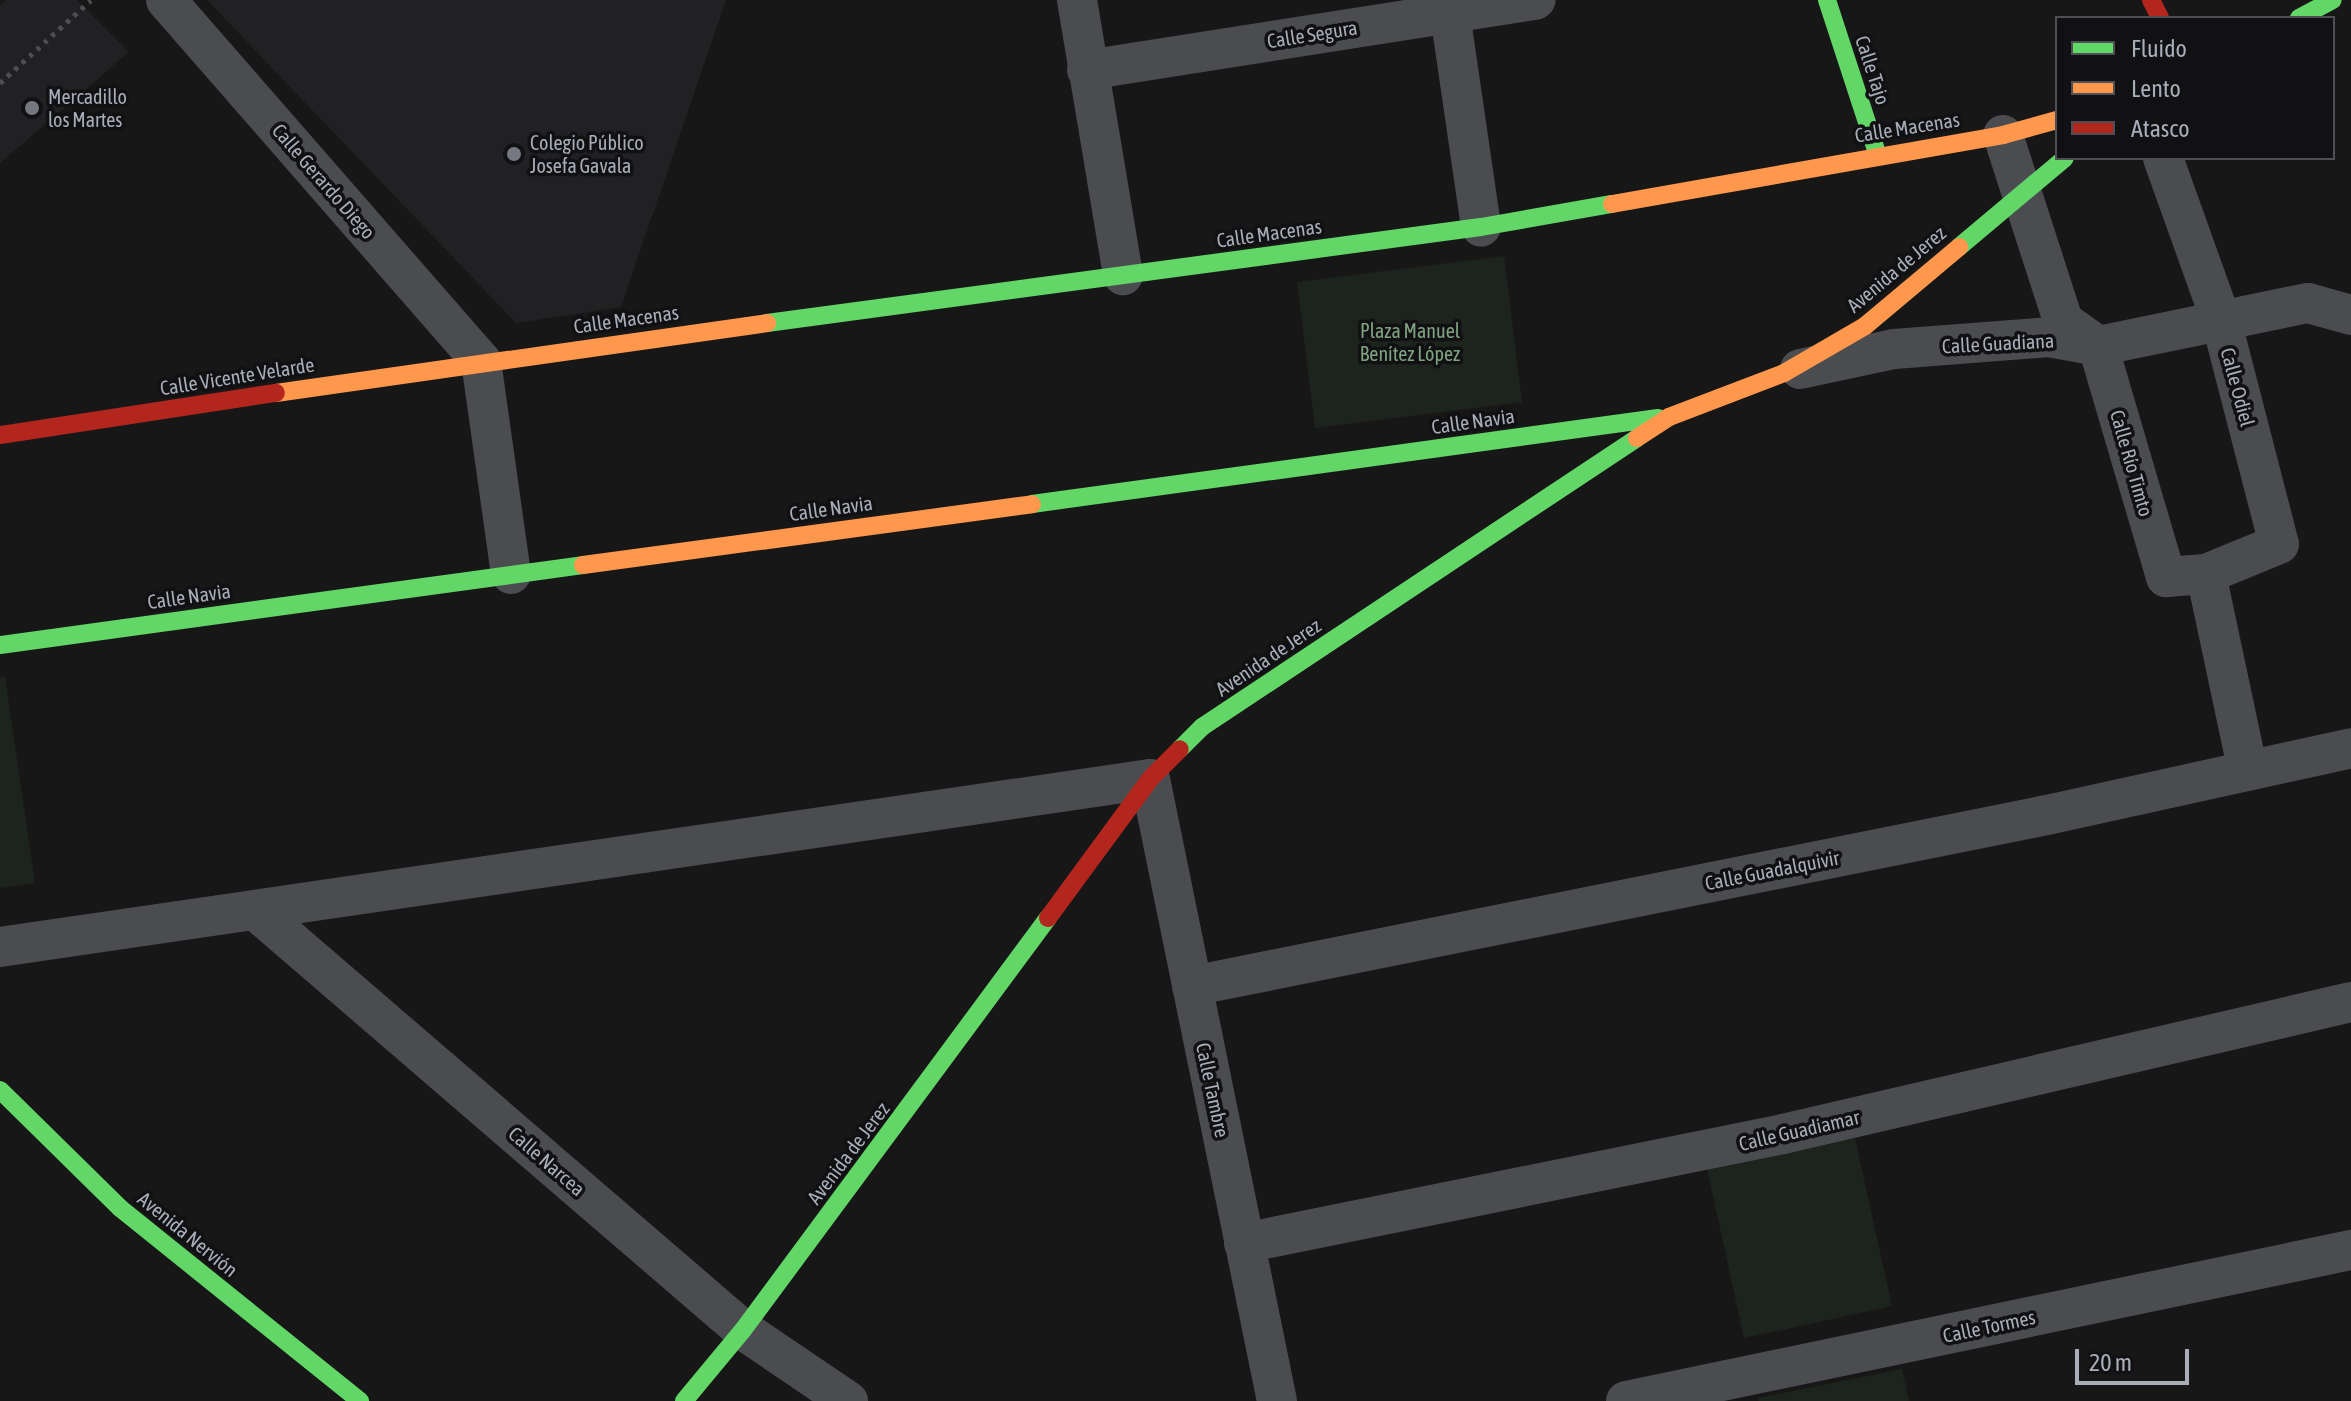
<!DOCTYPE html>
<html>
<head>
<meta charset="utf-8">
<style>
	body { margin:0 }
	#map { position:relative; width:2351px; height:1401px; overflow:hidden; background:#171717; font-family:"Asap Condensed",sans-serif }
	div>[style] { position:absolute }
	.built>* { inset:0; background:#212123 }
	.green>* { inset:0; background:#1d241e }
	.path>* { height:5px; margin-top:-2.5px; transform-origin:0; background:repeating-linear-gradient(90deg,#4d4e52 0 4px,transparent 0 10px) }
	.street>* { height:40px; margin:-20px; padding:0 20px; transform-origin:20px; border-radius:20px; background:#4b4c50 }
	.fast>* { height:18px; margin:-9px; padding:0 9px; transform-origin:9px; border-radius:9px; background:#63d668 }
	.slow>* { height:18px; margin:-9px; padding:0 9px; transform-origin:9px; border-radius:9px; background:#ff974d }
	.jam>* { height:18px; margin:-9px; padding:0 9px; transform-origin:9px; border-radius:9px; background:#b3261e }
	.dots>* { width:22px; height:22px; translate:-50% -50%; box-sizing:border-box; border:4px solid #111113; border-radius:50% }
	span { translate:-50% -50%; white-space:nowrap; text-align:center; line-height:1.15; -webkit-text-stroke:7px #111113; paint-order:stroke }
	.street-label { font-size:20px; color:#a8adb8 }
	.poi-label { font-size:20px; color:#a8adb8 }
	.left { translate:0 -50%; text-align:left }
	.park-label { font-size:20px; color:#7fa381 }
	.legend { position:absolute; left:2055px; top:16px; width:280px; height:144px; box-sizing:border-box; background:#111113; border:2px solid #4d4f55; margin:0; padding:10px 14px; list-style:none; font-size:24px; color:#a8adb8 }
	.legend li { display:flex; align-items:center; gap:16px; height:40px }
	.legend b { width:40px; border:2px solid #4d4f55 }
	.scale { position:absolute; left:2075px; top:1349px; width:114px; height:36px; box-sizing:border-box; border:4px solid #a8adb8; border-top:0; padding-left:10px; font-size:24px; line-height:28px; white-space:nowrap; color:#a8adb8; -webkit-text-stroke:6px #111113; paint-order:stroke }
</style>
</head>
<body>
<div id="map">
	<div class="built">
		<div style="clip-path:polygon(6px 0,77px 0,129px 52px,0 163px,0 5px)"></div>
		<div style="clip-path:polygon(207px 0,726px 0,621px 307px,516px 323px)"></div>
	</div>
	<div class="green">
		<div style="clip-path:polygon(1504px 256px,1522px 402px,1315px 428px,1297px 282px)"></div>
		<div style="clip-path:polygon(0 677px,5px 677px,35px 883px,0 888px)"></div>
		<div style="clip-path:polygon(1855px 1138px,1892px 1306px,1744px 1338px,1707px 1169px)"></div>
		<div style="clip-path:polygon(1902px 1369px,1909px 1401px,1759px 1401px,1758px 1398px)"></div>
	</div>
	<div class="path">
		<div style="left:0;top:83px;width:123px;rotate:-42.4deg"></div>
	</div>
	<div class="street">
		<div style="left:166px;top:0;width:479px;rotate:48.9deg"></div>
		<div style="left:481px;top:361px;width:215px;rotate:82deg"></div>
		<div style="left:1077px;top:0;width:279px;rotate:80.5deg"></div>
		<div style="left:1448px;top:0;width:229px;rotate:81.7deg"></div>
		<div style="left:1087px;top:70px;width:454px;rotate:-8.9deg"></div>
		<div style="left:2003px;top:135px;width:195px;rotate:72.1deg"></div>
		<div style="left:2063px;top:321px;width:43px;rotate:35.5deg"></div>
		<div style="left:2098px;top:346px;width:241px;rotate:73.6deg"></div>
		<div style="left:2166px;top:577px;width:40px;rotate:-4.3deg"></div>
		<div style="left:2206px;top:574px;width:201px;rotate:78deg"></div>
		<div style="left:2163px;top:158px;width:172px;rotate:70.3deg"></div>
		<div style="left:2221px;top:320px;width:231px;rotate:75.5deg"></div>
		<div style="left:2279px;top:544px;width:79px;rotate:157.7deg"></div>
		<div style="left:1800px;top:369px;width:96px;rotate:-12deg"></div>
		<div style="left:1894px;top:349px;width:155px;rotate:-4.4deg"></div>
		<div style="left:2049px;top:337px;width:50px;rotate:10.4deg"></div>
		<div style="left:2098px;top:346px;width:214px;rotate:-11.6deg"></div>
		<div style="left:2308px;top:303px;width:45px;rotate:15.6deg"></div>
		<div style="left:255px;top:910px;width:644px;rotate:40.72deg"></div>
		<div style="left:743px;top:1330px;width:127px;rotate:34.1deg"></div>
		<div style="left:0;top:947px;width:1162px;rotate:-8.31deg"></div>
		<div style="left:1150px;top:779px;width:635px;rotate:78.46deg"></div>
		<div style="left:1192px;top:986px;width:872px;rotate:-11.31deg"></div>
		<div style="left:2047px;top:815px;width:311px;rotate:-12.4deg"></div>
		<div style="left:1244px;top:1243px;width:550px;rotate:-11.43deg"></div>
		<div style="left:1783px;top:1134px;width:583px;rotate:-13.08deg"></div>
		<div style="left:1626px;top:1401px;width:741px;rotate:-11.77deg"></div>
	</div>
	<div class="fast">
		<div style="left:1827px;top:0;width:161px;rotate:71.9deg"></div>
		<div style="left:2299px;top:18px;width:38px;rotate:-28deg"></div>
		<div style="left:1959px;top:247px;width:138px;rotate:-40deg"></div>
		<div style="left:767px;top:323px;width:720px;rotate:-7.66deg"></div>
		<div style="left:1481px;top:227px;width:133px;rotate:-10deg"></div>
		<div style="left:1032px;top:504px;width:632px;rotate:-7.82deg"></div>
		<div style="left:0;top:645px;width:588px;rotate:-7.81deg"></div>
		<div style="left:1180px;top:749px;width:31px;rotate:-45deg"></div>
		<div style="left:1202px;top:727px;width:522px;rotate:-33.6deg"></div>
		<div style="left:0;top:1090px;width:168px;rotate:44.5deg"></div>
		<div style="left:120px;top:1208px;width:308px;rotate:38.8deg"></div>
		<div style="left:684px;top:1401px;width:92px;rotate:-50.3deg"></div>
		<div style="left:743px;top:1330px;width:513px;rotate:-53.49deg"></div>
	</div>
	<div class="slow">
		<div style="left:1612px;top:204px;width:397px;rotate:-10deg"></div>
		<div style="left:2003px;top:135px;width:56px;rotate:-15.5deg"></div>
		<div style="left:276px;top:393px;width:496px;rotate:-8.1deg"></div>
		<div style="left:1637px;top:438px;width:38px;rotate:-33deg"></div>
		<div style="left:1669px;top:417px;width:123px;rotate:-20.9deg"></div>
		<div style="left:1784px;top:373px;width:94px;rotate:-30.1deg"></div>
		<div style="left:1865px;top:326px;width:123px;rotate:-40deg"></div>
		<div style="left:583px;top:565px;width:453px;rotate:-7.7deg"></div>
	</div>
	<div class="jam">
		<div style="left:2151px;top:0;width:20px;rotate:63deg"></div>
		<div style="left:0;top:435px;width:279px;rotate:-8.7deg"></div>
		<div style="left:1048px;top:918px;width:172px;rotate:-53.7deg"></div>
		<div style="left:1150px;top:779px;width:42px;rotate:-45deg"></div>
	</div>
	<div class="dots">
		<div style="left:32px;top:108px;background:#757880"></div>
		<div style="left:514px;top:154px;background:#757880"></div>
	</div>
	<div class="street-label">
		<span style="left:1312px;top:34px;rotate:-9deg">Calle Segura</span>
		<span style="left:1873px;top:70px;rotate:72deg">Calle Tajo</span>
		<span style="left:1907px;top:127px;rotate:-9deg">Calle Macenas</span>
		<span style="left:324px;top:181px;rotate:49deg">Calle Gerardo Diego</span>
		<span style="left:1269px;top:233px;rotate:-8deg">Calle Macenas</span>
		<span style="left:1896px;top:269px;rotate:-40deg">Avenida de Jerez</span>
		<span style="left:626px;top:319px;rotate:-8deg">Calle Macenas</span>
		<span style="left:1998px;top:343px;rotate:-3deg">Calle Guadiana</span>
		<span style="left:237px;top:376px;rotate:-9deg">Calle Vicente Velarde</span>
		<span style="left:2238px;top:387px;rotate:75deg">Calle Odiel</span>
		<span style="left:1473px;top:421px;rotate:-8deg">Calle Navia</span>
		<span style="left:2132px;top:463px;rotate:74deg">Calle Río Timto</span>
		<span style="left:831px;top:508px;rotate:-8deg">Calle Navia</span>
		<span style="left:189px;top:596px;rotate:-8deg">Calle Navia</span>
		<span style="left:1268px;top:657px;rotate:-34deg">Avenida de Jerez</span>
		<span style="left:1772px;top:870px;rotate:-11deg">Calle Guadalquivir</span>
		<span style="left:1213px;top:1090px;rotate:78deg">Calle Tambre</span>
		<span style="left:1799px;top:1130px;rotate:-13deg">Calle Guadiamar</span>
		<span style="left:848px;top:1153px;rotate:-53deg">Avenida de Jerez</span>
		<span style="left:547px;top:1161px;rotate:41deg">Calle Narcea</span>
		<span style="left:188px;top:1234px;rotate:39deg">Avenida Nervión</span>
		<span style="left:1989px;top:1326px;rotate:-12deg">Calle Tormes</span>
	</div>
	<div class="poi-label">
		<span class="left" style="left:48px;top:108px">Mercadillo<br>los Martes</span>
		<span class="left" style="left:530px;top:154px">Colegio Público<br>Josefa Gavala</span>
	</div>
	<div class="park-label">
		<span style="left:1410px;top:342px">Plaza Manuel<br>Benítez López</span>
	</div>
	<ul class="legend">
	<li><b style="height:10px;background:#63d668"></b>Fluido</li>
	<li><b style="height:10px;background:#ff974d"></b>Lento</li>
	<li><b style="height:10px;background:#b3261e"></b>Atasco</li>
	</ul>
	<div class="scale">20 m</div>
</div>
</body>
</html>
